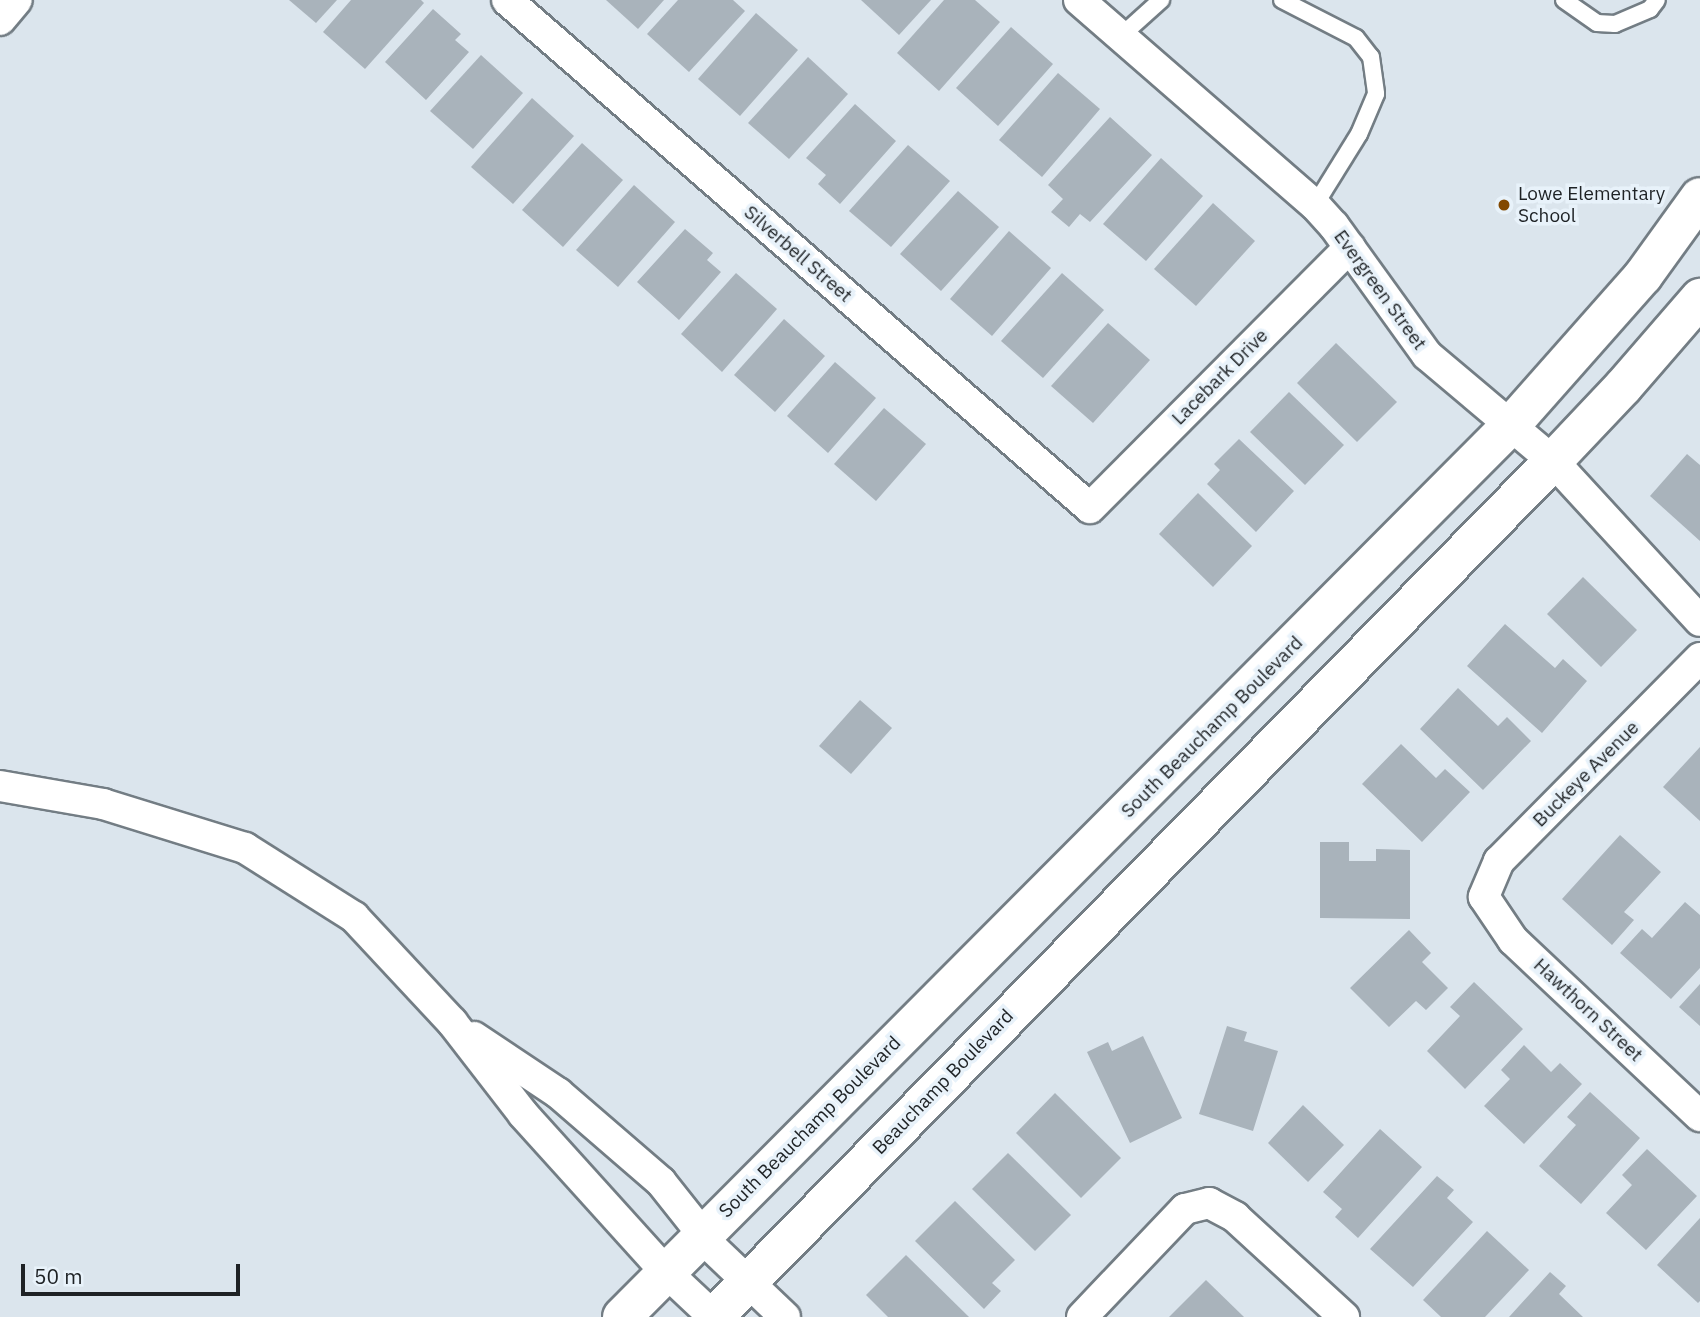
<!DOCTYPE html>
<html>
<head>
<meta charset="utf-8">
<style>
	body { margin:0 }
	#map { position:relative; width:1700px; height:1317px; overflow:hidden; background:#dbe5ed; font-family:"IBM Plex Sans",sans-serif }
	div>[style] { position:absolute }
	.building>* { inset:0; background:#a9b3bb }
	.roads { filter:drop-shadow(2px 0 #737d84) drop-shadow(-2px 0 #737d84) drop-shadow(0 2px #737d84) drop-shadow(0 -2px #737d84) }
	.service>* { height:16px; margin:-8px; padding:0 8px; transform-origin:8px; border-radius:8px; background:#fff }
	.minor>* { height:30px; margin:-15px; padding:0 15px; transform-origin:15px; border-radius:15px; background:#fff }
	.tertiary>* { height:38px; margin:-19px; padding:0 19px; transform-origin:19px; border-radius:19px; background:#fff }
	.dots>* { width:19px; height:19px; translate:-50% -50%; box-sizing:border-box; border:4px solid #e8f2fa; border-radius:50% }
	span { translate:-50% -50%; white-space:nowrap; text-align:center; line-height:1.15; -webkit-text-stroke:7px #e8f2fa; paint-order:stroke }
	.poi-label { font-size:19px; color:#1e2225 }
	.left { translate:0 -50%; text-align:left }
	.street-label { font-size:19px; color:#1e2225 }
	.scale { position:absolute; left:21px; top:1264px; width:219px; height:32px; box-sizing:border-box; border:4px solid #1e2225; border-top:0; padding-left:9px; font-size:21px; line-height:24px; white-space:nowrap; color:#1e2225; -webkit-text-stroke:5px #e8f2fa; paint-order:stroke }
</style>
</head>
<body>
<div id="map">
	<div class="building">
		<div style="clip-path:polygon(289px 0,337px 0,316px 23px)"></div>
		<div style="clip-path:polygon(351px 0,421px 0,424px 3px,365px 69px,323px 32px)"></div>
		<div style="clip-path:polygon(606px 0,664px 0,638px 29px)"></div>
		<div style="clip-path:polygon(678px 0,733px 0,745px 11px,689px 72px,647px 34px)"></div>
		<div style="clip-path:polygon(861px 0,931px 0,899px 35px)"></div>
		<div style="clip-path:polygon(944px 0,975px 0,1000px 22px,939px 91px,897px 53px)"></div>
		<div style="clip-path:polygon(433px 9px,461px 34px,455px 40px,469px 52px,426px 100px,385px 62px)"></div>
		<div style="clip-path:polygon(756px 13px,798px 50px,740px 116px,698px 79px)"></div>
		<div style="clip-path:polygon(1011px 27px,1053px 64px,998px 126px,956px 88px)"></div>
		<div style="clip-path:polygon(481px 55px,523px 93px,473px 149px,430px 111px)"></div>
		<div style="clip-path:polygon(808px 57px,848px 94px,789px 159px,748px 123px)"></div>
		<div style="clip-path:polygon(1058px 73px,1100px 109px,1042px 177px,999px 140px)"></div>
		<div style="clip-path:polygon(532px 98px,574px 136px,513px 204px,471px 167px)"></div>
		<div style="clip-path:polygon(855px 104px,896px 141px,840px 204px,818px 184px,826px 175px,806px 158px)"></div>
		<div style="clip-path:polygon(1110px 117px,1152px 155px,1090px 222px,1080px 214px,1069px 227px,1051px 212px,1063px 199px,1048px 185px)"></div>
		<div style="clip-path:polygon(582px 143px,623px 180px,563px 247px,522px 210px)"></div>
		<div style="clip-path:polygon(908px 145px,950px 181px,891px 247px,849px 211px)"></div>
		<div style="clip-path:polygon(1161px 158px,1203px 196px,1146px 261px,1103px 224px)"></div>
		<div style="clip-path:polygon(634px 185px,675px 222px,618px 287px,576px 250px)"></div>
		<div style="clip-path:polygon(958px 191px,999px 227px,941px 291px,900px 254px)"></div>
		<div style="clip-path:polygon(1213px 203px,1255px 241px,1196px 306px,1154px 269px)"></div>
		<div style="clip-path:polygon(685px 229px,713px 253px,707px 260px,721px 272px,679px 320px,637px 282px)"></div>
		<div style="clip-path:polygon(1009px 231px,1051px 268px,992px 336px,950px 299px)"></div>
		<div style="clip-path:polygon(736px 273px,777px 309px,722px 372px,681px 334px)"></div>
		<div style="clip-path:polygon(1062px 273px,1104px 310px,1043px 378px,1001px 341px)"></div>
		<div style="clip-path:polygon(784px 319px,825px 356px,775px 412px,734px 375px)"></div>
		<div style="clip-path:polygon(1108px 323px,1150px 360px,1093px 423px,1051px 386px)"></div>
		<div style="clip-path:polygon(1336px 343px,1397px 402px,1357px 442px,1297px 383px)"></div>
		<div style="clip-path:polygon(835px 362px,876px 398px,828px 453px,787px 416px)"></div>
		<div style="clip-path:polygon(1289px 392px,1344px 445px,1305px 485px,1250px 432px)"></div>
		<div style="clip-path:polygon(884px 408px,926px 444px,876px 501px,834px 464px)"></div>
		<div style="clip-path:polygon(1239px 439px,1294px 491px,1256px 532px,1207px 484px,1220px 470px,1214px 464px)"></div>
		<div style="clip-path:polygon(1687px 454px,1700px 465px,1700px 541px,1650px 496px)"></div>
		<div style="clip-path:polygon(1198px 493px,1252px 546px,1213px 587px,1159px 534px)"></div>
		<div style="clip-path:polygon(1583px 577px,1637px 630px,1601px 667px,1547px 614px)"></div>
		<div style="clip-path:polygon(1505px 624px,1555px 668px,1563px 659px,1587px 681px,1542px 733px,1467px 666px)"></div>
		<div style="clip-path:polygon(1458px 688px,1498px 726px,1507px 717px,1531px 741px,1483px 790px,1420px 729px)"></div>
		<div style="clip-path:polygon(860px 700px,892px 728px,851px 774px,819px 746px)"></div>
		<div style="clip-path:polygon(1401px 744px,1436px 778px,1445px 769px,1470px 792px,1422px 842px,1362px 784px)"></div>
		<div style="clip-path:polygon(1700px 747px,1700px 821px,1663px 787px)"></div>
		<div style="clip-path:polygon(1620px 835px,1661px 872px,1624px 912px,1634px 920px,1612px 945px,1562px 899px)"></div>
		<div style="clip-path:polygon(1320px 842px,1349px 842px,1349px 861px,1376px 861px,1376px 849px,1410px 850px,1410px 919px,1320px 918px)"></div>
		<div style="clip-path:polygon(1685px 902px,1700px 915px,1700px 968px,1671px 999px,1620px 953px,1642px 929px,1652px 938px)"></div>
		<div style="clip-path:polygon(1409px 930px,1431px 953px,1422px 962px,1448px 988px,1426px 1010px,1416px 1001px,1389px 1027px,1350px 988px)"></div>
		<div style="clip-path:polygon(1474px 982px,1523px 1029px,1465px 1089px,1427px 1051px,1460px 1016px,1450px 1007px)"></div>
		<div style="clip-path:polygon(1700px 984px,1700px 1026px,1679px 1007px)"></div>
		<div style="clip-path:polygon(1227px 1026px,1247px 1032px,1244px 1041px,1278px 1051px,1253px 1131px,1199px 1114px)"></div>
		<div style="clip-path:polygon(1143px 1036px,1182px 1118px,1130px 1143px,1087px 1052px,1108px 1042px,1112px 1051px)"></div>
		<div style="clip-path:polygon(1524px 1045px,1551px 1072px,1560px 1063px,1582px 1084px,1524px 1144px,1484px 1106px,1510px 1079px,1501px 1070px)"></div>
		<div style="clip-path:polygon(1590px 1092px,1640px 1138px,1581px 1204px,1539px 1166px,1576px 1125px,1567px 1117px)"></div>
		<div style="clip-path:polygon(1055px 1093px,1121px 1158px,1081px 1198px,1016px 1133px)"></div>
		<div style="clip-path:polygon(1303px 1105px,1344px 1145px,1308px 1182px,1268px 1143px)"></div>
		<div style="clip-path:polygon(1380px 1129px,1422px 1167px,1358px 1238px,1335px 1217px,1342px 1209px,1323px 1192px)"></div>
		<div style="clip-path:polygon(1647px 1149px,1697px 1196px,1646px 1250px,1606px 1213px,1632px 1185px,1622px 1175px)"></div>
		<div style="clip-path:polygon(1008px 1153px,1071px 1215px,1035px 1251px,972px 1189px)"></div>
		<div style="clip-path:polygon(1437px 1176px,1454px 1190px,1447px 1198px,1473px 1222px,1413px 1287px,1370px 1249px)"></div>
		<div style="clip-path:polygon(955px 1201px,1015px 1260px,992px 1283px,1001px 1291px,984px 1309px,915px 1241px)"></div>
		<div style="clip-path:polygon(1700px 1218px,1700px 1301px,1698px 1303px,1657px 1265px)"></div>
		<div style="clip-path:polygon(1487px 1231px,1529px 1270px,1485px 1317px,1441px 1317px,1423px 1300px)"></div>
		<div style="clip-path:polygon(906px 1255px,969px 1317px,888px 1317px,866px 1295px)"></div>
		<div style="clip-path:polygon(1550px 1272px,1566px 1286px,1559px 1294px,1583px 1317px,1509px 1317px)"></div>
		<div style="clip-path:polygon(1206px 1280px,1244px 1317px,1169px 1317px)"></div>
	</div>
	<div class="roads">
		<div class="service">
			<div style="left:1282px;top:0;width:83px;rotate:27.2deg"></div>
			<div style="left:1356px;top:38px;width:24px;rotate:52deg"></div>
			<div style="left:1371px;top:57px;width:37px;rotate:82deg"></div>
			<div style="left:1376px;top:94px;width:43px;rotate:113deg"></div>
			<div style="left:1359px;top:134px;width:84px;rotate:121.8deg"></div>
			<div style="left:1564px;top:0;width:40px;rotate:34.9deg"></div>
			<div style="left:1597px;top:23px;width:18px;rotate:3deg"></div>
			<div style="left:1615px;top:24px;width:38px;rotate:-23deg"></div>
			<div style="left:1650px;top:9px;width:11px;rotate:-52deg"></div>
			<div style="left:1121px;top:36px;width:54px;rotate:-42deg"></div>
		</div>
		<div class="minor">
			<div style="left:507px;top:0;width:773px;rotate:41.07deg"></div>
			<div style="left:1090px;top:508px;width:368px;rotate:-45.1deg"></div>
			<div style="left:1079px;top:0;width:313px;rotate:41deg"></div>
			<div style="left:1315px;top:205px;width:28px;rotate:48deg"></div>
			<div style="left:1334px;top:226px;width:159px;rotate:54.2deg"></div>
			<div style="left:1427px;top:355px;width:165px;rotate:40.1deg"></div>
			<div style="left:1553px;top:461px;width:217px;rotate:47.4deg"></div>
			<div style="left:0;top:20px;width:26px;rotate:-50deg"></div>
			<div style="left:1700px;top:658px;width:286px;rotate:134.7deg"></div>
			<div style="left:1499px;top:861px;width:39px;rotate:113deg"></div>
			<div style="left:1484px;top:897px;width:52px;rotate:56deg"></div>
			<div style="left:1513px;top:940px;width:257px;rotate:43.3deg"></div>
			<div style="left:0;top:786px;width:105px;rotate:9.9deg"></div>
			<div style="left:103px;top:804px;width:149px;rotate:17.2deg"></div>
			<div style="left:245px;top:848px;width:129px;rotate:32.3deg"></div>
			<div style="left:354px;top:917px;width:144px;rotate:47deg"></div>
			<div style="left:452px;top:1022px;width:116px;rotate:52.3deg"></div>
			<div style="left:523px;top:1114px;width:213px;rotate:47.9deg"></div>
			<div style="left:666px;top:1272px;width:66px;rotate:43.2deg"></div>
			<div style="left:474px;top:1037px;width:101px;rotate:33.7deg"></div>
			<div style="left:558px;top:1093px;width:136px;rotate:40.8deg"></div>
			<div style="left:661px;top:1182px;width:68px;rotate:51.6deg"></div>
			<div style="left:701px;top:1237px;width:116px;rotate:43.6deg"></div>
			<div style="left:1082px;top:1317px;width:149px;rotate:-46.4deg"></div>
			<div style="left:1185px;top:1209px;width:25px;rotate:-14deg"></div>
			<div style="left:1209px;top:1203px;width:30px;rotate:28deg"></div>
			<div style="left:1235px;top:1217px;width:148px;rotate:42.5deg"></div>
		</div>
		<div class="tertiary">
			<div style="left:622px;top:1317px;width:1261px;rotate:-45.1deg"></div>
			<div style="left:1512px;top:424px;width:198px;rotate:-48.5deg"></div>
			<div style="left:1643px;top:276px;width:97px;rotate:-54.2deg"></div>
			<div style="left:714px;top:1317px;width:1199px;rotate:-45.57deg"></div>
			<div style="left:1553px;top:461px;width:102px;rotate:-46.6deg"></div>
			<div style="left:1623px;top:387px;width:118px;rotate:-49.1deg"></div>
		</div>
	</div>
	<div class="dots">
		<div style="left:1504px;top:205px;background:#824800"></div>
	</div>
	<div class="poi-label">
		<span class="left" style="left:1518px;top:205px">Lowe Elementary<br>School</span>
	</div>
	<div class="street-label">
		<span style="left:798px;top:254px;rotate:41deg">Silverbell Street</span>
		<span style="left:1380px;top:290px;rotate:54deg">Evergreen Street</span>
		<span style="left:1220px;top:377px;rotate:-45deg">Lacebark Drive</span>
		<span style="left:1212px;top:727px;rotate:-45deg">South Beauchamp Boulevard</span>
		<span style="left:1586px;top:774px;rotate:-45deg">Buckeye Avenue</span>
		<span style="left:1588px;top:1010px;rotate:43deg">Hawthorn Street</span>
		<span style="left:943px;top:1082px;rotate:-46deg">Beauchamp Boulevard</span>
		<span style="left:810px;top:1127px;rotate:-45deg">South Beauchamp Boulevard</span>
	</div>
	<div class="scale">50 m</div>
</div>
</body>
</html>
